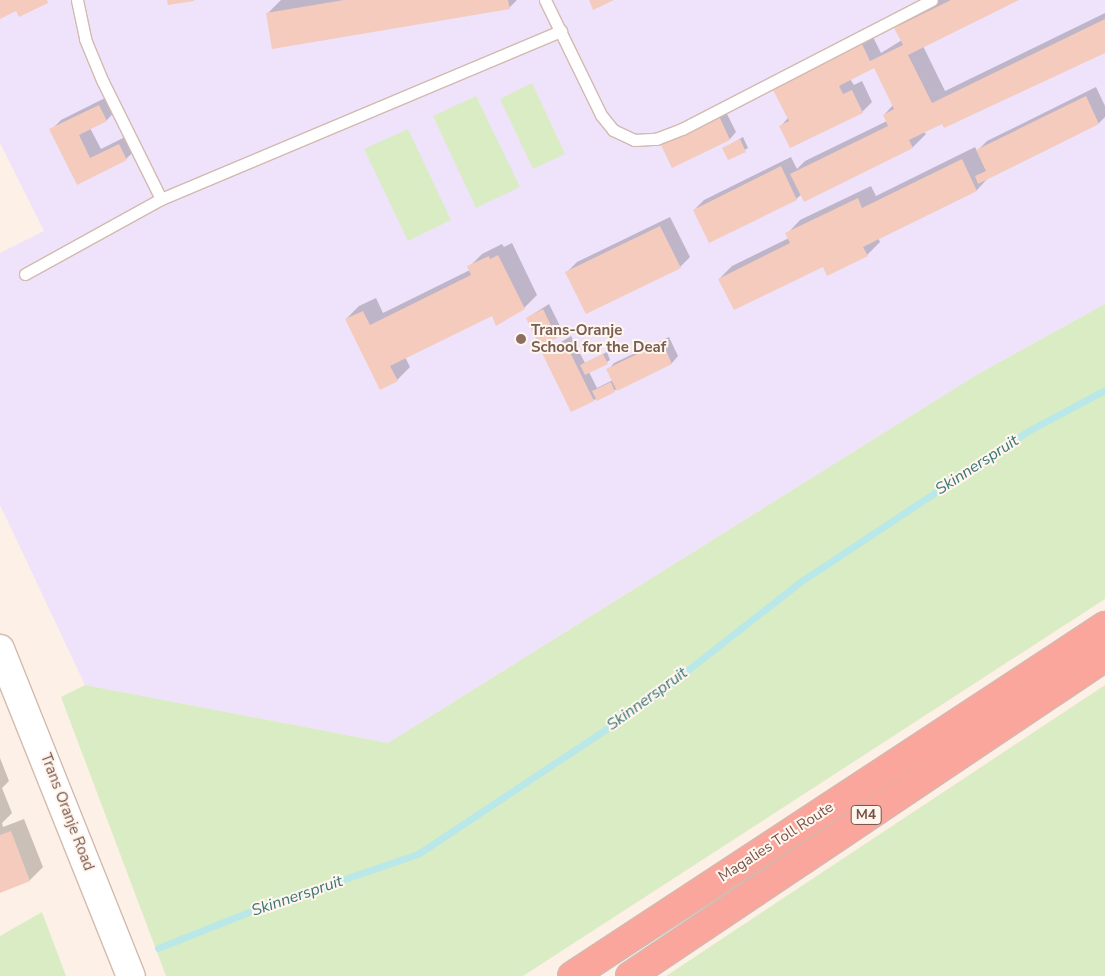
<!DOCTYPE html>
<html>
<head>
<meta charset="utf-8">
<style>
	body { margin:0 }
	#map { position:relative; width:1105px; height:976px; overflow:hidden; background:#fdf1e7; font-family:"Nunito Sans",sans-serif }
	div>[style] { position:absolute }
	.education>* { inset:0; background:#eee3fa }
	.green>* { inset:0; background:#daecc4 }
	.shadow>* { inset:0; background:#0003 }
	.stream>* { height:7px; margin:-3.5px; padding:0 3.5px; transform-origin:3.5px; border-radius:3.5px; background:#bae8e8 }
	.building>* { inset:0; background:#f4cbbd }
	.roads { filter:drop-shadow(1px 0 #d3b9af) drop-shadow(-1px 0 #d3b9af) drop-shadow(0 1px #d3b9af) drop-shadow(0 -1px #d3b9af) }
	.lane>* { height:11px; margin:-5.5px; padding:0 5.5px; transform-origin:5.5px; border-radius:5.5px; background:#fff }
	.secondary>* { height:28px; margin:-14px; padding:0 14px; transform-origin:14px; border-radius:14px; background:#fff }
	.highway>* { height:28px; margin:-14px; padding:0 14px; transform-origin:14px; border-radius:14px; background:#faa69c }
	.dots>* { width:14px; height:14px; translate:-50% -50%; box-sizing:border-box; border:2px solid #fff6ee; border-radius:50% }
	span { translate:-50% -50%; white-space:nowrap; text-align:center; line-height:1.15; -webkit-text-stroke:4px #fff6ee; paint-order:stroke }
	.shield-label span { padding:1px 4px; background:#fff6ee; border:1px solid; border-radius:4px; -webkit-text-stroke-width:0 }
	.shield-label { font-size:14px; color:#79534a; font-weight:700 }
	.education-label { font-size:15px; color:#785e54; font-weight:700 }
	.left { translate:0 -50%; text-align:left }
	.street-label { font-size:15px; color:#79534a }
	.water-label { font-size:16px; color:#397677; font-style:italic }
</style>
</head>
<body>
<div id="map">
	<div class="education">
		<div style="clip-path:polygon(0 0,1105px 0,1105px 304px,978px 374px,388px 743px,85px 685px,0 505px,0 253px,44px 231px,0 143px)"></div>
	</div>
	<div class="green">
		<div style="clip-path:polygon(532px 83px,565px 154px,533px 169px,500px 99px)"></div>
		<div style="clip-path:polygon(476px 96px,520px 187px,476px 208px,433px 116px)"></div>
		<div style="clip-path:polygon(408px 129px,451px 220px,408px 241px,364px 149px)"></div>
		<div style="clip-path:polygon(1105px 304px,1105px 599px,523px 976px,166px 976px,61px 697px,85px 685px,388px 743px,978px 374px)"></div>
		<div style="clip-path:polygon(1105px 685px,1105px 976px,666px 976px,1043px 726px)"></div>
		<div style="clip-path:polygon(42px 912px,66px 976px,0 976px,0 936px)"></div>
	</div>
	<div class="shadow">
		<div style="clip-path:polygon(281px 0,517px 0,509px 8px,268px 13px)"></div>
		<div style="clip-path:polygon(939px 0,1016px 0,923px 46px,945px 91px,1105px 13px,1105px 51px,943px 123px,924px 132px,926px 134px,913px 147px,802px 194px,796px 199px,694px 210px,704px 200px,791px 157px,797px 169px,805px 161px,887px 121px,884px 115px,893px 105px,875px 67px,850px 79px,854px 85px,862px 81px,872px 102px,862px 112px,791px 147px,781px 126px,788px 118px,774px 88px,872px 35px,881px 53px,902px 40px,896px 28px,909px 15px)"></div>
		<div style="clip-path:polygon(1096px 87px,1105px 106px,1105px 117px,1099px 123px,989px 177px,977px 190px,878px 238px,880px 242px,867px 255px,823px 265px,719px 279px,732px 266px,789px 238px,787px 234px,800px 220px,871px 186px,876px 196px,975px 147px,977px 151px,987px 141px)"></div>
		<div style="clip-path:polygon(109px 96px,116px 110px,107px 120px,90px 128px,101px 149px,129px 135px,136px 149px,126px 159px,78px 183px,51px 130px,61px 120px)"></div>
		<div style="clip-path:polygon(725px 110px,736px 132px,730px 139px,672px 166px,662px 145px,669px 139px)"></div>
		<div style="clip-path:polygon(743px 137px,748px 148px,729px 158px,724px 148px)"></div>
		<div style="clip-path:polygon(670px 217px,690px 257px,680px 267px,567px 272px,577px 262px)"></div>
		<div style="clip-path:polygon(512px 243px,537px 295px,524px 308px,492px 314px,405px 357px,410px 367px,397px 380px,346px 319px,359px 306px,376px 298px,383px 313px,470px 270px,469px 267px,482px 254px,502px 244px,504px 247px)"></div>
		<div style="clip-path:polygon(549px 304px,562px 330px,556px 337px,527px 318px)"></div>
		<div style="clip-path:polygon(571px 336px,585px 363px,607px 352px,610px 360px,589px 372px,597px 388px,613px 380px,608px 370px,614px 363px,669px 337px,678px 356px,672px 363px,594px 400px,543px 353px)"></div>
		<div style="clip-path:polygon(0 758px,9px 781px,2px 788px,12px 813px,2px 823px,3px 827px,24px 819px,43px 867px,30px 880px,0 891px)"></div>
	</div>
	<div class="stream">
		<div style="left:158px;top:948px;width:103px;rotate:-21.6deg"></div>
		<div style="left:254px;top:910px;width:173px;rotate:-18.9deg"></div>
		<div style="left:418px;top:854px;width:275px;rotate:-33.6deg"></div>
		<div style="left:647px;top:702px;width:194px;rotate:-38.1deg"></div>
		<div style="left:800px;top:582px;width:273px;rotate:-33.5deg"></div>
		<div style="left:1028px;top:431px;width:87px;rotate:-28deg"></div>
	</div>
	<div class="building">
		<div style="clip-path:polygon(0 0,47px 0,48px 3px,19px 17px,16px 11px,0 19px)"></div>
		<div style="clip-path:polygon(167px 0,194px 0,194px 1px,168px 5px)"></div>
		<div style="clip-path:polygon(344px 0,508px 0,510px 9px,272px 49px,266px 13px)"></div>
		<div style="clip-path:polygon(589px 0,614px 0,593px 10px)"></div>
		<div style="clip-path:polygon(951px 0,1019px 0,908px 55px,932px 103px,1105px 19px,1105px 53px,944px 128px,942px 124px,909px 140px,913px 148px,804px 202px,790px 174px,888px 126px,883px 115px,894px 109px,874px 68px,839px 86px,843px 94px,852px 90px,863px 113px,790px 148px,779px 126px,789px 121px,772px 88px,862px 44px,870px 61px,903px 45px,894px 28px)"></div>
		<div style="clip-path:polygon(1086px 96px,1099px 124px,978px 184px,975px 176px,986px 171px,976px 150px)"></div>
		<div style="clip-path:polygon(99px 105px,107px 121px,79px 135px,90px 158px,119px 144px,127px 160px,77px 185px,49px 129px)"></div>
		<div style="clip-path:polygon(719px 116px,730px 140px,672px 168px,661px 145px)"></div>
		<div style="clip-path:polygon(740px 139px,746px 152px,728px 160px,722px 148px)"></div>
		<div style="clip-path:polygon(962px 159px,977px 191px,863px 247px,868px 256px,827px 276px,823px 267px,734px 310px,718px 279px,790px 243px,785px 233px,858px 198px,862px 208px)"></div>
		<div style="clip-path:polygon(781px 166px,797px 200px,709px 243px,693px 210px)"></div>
		<div style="clip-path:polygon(660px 226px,681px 268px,586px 314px,565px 272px)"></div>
		<div style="clip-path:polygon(498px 255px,525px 309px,496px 326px,492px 316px,390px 366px,398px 381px,380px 390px,345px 319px,363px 311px,370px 325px,471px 275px,467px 266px,489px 256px,490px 259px)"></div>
		<div style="clip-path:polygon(543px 309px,557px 338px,540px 346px,526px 318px)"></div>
		<div style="clip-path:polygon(565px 342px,594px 401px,571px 412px,542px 353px)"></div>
		<div style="clip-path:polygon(662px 342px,672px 364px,617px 391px,606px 369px)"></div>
		<div style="clip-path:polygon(603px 354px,608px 364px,585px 375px,580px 365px)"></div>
		<div style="clip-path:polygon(611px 382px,615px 392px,597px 401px,592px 391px)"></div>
		<div style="clip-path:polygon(11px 831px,30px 881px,0 893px,0 835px)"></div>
	</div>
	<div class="roads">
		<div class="lane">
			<div style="left:77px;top:0;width:40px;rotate:78deg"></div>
			<div style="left:85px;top:39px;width:44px;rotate:67.5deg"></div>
			<div style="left:102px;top:80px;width:133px;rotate:63.6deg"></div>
			<div style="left:545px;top:0;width:128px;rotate:64deg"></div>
			<div style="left:601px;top:115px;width:19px;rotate:51deg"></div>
			<div style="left:613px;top:130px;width:23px;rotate:25deg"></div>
			<div style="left:634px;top:140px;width:22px;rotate:-3deg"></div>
			<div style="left:656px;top:139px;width:28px;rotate:-21deg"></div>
			<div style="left:682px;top:129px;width:281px;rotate:-27.3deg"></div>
			<div style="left:25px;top:274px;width:155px;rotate:-28.9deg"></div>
			<div style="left:161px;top:199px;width:434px;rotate:-22.8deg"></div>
		</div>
		<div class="secondary">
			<div style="left:0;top:649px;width:352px;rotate:68.2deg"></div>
		</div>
		<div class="highway">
			<div style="left:572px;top:976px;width:638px;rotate:-33.29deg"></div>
			<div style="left:630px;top:976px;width:572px;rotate:-33.88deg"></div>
		</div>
	</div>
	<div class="dots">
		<div style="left:521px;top:339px;background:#8d6e63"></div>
	</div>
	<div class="shield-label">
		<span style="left:866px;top:815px">M4</span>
	</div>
	<div class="education-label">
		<span class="left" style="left:531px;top:339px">Trans-Oranje<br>School for the Deaf</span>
	</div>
	<div class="street-label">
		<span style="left:67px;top:812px;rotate:69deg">Trans Oranje Road</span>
		<span style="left:776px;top:842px;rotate:-33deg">Magalies Toll Route</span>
	</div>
	<div class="water-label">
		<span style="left:977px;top:465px;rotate:-33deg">Skinnerspruit</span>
		<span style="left:647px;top:699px;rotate:-36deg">Skinnerspruit</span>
		<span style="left:297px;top:896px;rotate:-19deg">Skinnerspruit</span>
	</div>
</div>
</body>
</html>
